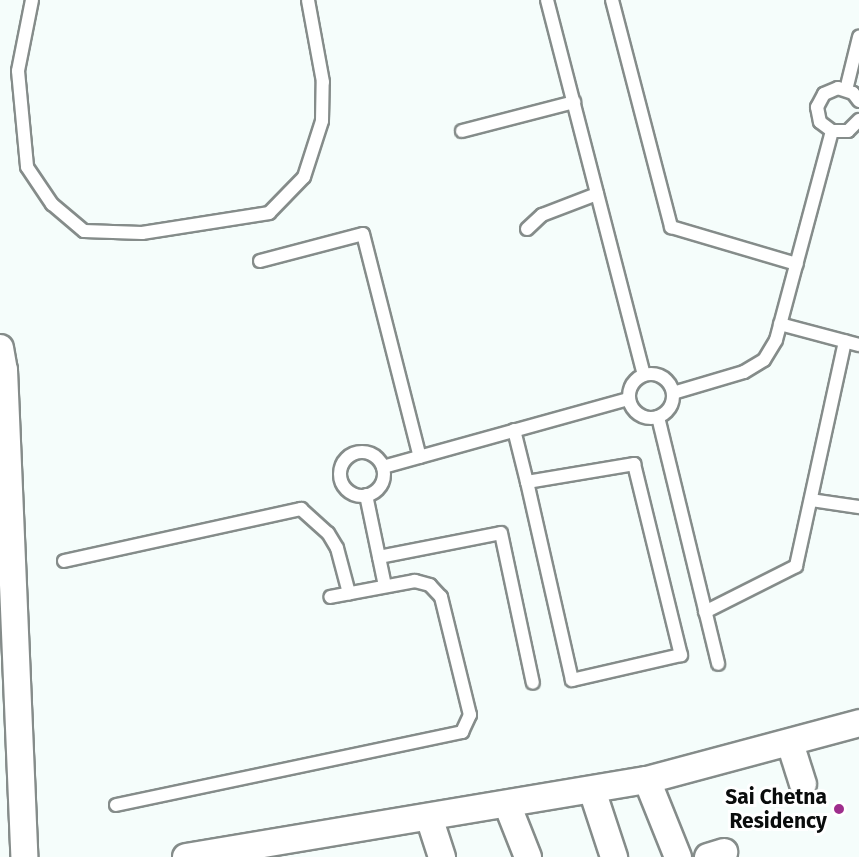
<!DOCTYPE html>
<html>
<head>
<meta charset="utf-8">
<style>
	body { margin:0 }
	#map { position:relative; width:859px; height:857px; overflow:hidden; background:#f5fdfb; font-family:"Fira Sans",sans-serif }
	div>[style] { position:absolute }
	.roads { filter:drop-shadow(2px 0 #858c8a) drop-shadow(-2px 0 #858c8a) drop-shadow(0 2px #858c8a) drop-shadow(0 -2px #858c8a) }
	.service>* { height:12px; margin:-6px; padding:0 6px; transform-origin:6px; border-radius:6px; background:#fff }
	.service>.ring { margin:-6px; padding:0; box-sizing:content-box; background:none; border:12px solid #fff; border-radius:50% }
	.minor>* { height:26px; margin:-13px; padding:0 13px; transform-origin:13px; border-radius:13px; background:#fff }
	.dots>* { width:16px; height:16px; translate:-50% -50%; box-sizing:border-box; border:3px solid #fff; border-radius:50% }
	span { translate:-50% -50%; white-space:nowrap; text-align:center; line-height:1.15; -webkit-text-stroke:6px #fff; paint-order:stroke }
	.poi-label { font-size:21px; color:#0a0c0c; font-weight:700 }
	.right { translate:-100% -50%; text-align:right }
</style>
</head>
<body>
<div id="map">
	<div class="roads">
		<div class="service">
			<div style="left:32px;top:0;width:72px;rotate:101.2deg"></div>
			<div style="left:18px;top:71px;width:96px;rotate:84.6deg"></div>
			<div style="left:27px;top:167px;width:45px;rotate:56deg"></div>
			<div style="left:52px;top:204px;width:42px;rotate:40.2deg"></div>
			<div style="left:84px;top:231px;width:58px;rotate:2deg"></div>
			<div style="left:142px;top:233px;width:129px;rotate:-8.9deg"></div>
			<div style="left:269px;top:213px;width:50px;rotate:-45.8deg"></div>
			<div style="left:304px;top:177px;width:59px;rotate:-72.2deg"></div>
			<div style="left:322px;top:121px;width:39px;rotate:-89deg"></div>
			<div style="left:323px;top:82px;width:83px;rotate:-100.4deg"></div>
			<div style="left:547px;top:0;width:387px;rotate:75.5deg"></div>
			<div style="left:612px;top:0;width:235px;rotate:75.4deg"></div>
			<div style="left:671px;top:227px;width:131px;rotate:16.4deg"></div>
			<div style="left:846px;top:90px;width:55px;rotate:-76.2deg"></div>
			<div style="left:859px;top:101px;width:10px;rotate:-127deg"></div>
			<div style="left:853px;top:93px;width:16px;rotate:-162deg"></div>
			<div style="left:838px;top:88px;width:15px;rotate:157deg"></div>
			<div style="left:824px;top:94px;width:15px;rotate:118deg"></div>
			<div style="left:817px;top:107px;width:15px;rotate:79deg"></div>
			<div style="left:820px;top:122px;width:15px;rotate:37deg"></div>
			<div style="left:832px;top:131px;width:16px"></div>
			<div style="left:848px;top:131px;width:16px;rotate:-45deg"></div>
			<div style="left:462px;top:131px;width:116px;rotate:-14.5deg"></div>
			<div style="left:527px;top:229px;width:21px;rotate:-43deg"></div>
			<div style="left:542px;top:215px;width:59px;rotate:-20.9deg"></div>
			<div style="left:260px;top:261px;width:106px;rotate:-14.7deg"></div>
			<div style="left:363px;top:234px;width:230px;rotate:75.7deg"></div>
			<div style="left:780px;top:324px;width:82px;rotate:14.9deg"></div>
			<div class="ring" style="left:629px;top:374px;width:32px;height:32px"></div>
			<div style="left:673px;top:393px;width:74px;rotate:-16.5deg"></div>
			<div style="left:744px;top:372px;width:23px;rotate:-31deg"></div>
			<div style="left:764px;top:360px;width:23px;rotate:-59deg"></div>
			<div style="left:776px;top:340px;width:216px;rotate:-75deg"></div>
			<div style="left:658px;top:417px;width:254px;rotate:76.3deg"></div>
			<div style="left:514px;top:430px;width:54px;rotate:76deg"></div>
			<div style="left:527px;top:482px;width:109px;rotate:-9.5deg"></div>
			<div style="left:634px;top:464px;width:197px;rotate:76.2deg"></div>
			<div style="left:681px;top:655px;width:112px;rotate:167.1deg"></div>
			<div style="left:572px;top:680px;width:203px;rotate:-102.8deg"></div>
			<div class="ring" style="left:340px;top:452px;width:32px;height:32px"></div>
			<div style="left:383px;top:467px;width:255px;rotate:-15.5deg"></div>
			<div style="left:366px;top:495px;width:93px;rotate:78.2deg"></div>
			<div style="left:811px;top:500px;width:49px;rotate:8.3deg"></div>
			<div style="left:379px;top:557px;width:124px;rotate:-11.1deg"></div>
			<div style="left:501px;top:533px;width:153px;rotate:78deg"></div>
			<div style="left:64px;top:561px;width:243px;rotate:-12.4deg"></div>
			<div style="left:301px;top:509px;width:36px;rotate:42deg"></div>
			<div style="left:328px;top:533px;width:17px;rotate:59deg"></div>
			<div style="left:337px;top:548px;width:47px;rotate:75.1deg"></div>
			<div style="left:705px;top:612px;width:102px;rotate:-26.8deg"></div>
			<div style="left:796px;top:566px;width:230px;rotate:-77.7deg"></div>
			<div style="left:116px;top:805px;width:354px;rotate:-11.9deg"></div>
			<div style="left:462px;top:732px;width:19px;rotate:-65deg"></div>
			<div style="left:470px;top:715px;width:122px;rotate:-103.8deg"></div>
			<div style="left:441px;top:597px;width:16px;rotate:-133deg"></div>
			<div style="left:430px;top:585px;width:16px;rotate:-165deg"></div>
			<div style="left:415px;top:581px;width:86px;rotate:169.3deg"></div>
		</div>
		<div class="minor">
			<div style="left:0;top:348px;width:22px;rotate:80deg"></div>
			<div style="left:4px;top:370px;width:487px;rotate:87.6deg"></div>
			<div style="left:790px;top:743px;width:43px;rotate:72.4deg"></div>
			<div style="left:647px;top:780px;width:83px;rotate:68.1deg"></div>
			<div style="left:592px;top:790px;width:71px;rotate:71.8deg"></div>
			<div style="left:507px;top:804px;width:57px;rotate:68.4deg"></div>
			<div style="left:429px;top:817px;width:42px;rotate:72deg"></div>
			<div style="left:186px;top:857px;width:467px;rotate:-9.5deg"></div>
			<div style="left:647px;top:780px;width:220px;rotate:-15deg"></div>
			<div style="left:708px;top:857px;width:17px;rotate:-17deg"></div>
		</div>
	</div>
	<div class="dots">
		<div style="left:839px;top:809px;background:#9e2e8c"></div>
	</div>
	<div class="poi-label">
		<span class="right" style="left:827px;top:809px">Sai Chetna<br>Residency</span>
	</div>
</div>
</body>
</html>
